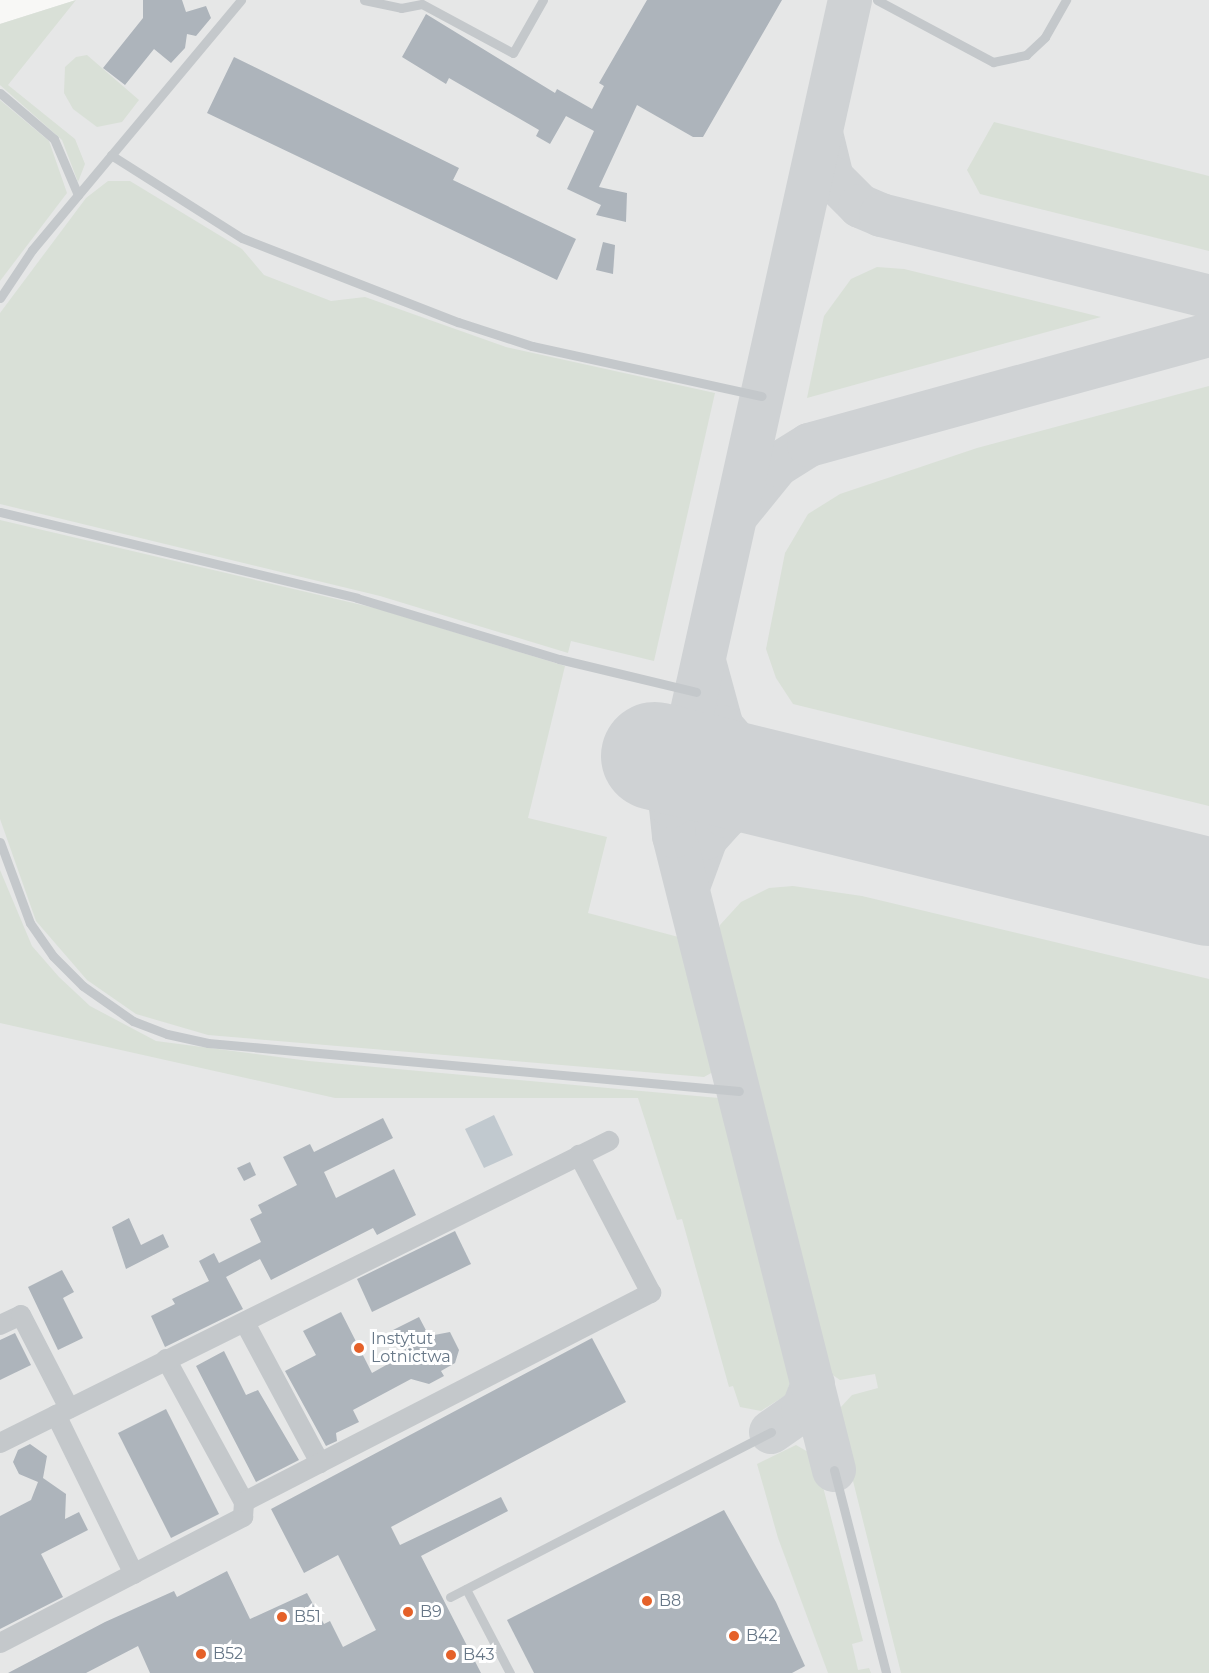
<!DOCTYPE html>
<html>
<head>
<meta charset="utf-8">
<style>
	body { margin:0 }
	#map { position:relative; width:1209px; height:1673px; overflow:hidden; background:#f8f8f6; font-family:Montserrat,sans-serif }
	div>[style] { position:absolute }
	.built>* { inset:0; background:#e6e7e7 }
	.green>* { inset:0; background:#d9e0d7 }
	.water>* { inset:0; background:#c1c9cf }
	.taxiway>* { height:44px; margin:-22px; padding:0 22px; transform-origin:22px; border-radius:22px; background:#cfd2d4 }
	.runway>* { height:108px; margin:-54px; padding:0 54px; transform-origin:54px; border-radius:54px; background:#cfd2d4 }
	.building>* { inset:0; background:#adb4bb }
	.lane>* { height:9px; margin:-4.5px; padding:0 4.5px; transform-origin:4.5px; border-radius:4.5px; background:#c4c8cb }
	.street>* { height:20px; margin:-10px; padding:0 10px; transform-origin:10px; border-radius:10px; background:#c4c8cb }
	.dots>* { width:16px; height:16px; translate:-50% -50%; box-sizing:border-box; border:3px solid #fff; border-radius:50% }
	span { translate:-50% -50%; white-space:nowrap; text-align:center; line-height:1.15; -webkit-text-stroke:6px #fff; paint-order:stroke }
	.poi-label { font-size:16px; color:#677787 }
	.left { translate:0 -50%; text-align:left }
</style>
</head>
<body>
<div id="map">
	<div class="built">
		<div style="clip-path:polygon(76px 0,1209px 0,1209px 1673px,0 1673px,0 24px)"></div>
	</div>
	<div class="green">
		<div style="clip-path:polygon(76px 0,8px 85px,75px 139px,85px 164px,78px 182px,62px 140px,0 85px,0 24px)"></div>
		<div style="clip-path:polygon(87px 55px,139px 100px,122px 122px,97px 127px,73px 109px,64px 93px,65px 67px,76px 57px)"></div>
		<div style="clip-path:polygon(0 100px,49px 141px,67px 193px,0 281px)"></div>
		<div style="clip-path:polygon(994px 122px,1209px 176px,1209px 251px,980px 194px,967px 170px)"></div>
		<div style="clip-path:polygon(108px 181px,130px 181px,242px 249px,264px 275px,331px 301px,365px 297px,506px 347px,715px 393px,654px 661px,571px 641px,568px 653px,380px 596px,0 504px,0 313px,86px 198px)"></div>
		<div style="clip-path:polygon(877px 267px,904px 269px,1101px 317px,807px 398px,824px 316px,851px 279px)"></div>
		<div style="clip-path:polygon(1209px 386px,1209px 806px,793px 704px,776px 678px,766px 649px,785px 553px,808px 514px,840px 494px,977px 448px)"></div>
		<div style="clip-path:polygon(0 520px,379px 609px,565px 666px,528px 818px,607px 837px,588px 913px,686px 939px,717px 1062px,713px 1072px,704px 1077px,208px 1035px,136px 1014px,87px 980px,36px 921px,0 819px)"></div>
		<div style="clip-path:polygon(0 870px,32px 946px,59px 977px,90px 1006px,156px 1041px,309px 1061px,719px 1098px,729px 1109px,794px 1369px,786px 1395px,761px 1411px,740px 1407px,733px 1386px,729px 1387px,682px 1219px,677px 1220px,638px 1098px,335px 1098px,0 1023px)"></div>
		<div style="clip-path:polygon(793px 886px,862px 896px,1209px 979px,1209px 1673px,901px 1673px,838px 1421px,840px 1408px,852px 1395px,878px 1388px,875px 1374px,840px 1380px,824px 1369px,717px 943px,720px 925px,741px 902px,769px 888px)"></div>
		<div style="clip-path:polygon(796px 1445px,815px 1456px,863px 1641px,852px 1644px,858px 1670px,869px 1668px,871px 1673px,828px 1673px,778px 1538px,757px 1464px)"></div>
	</div>
	<div class="water">
		<div style="clip-path:polygon(494px 1115px,513px 1155px,484px 1168px,465px 1129px)"></div>
	</div>
	<div class="taxiway">
		<div style="left:821px;top:133px;width:46px;rotate:76.3deg"></div>
		<div style="left:832px;top:178px;width:40px;rotate:45deg"></div>
		<div style="left:860px;top:206px;width:23px;rotate:23deg"></div>
		<div style="left:881px;top:215px;width:338px;rotate:14deg"></div>
		<div style="left:739px;top:512px;width:60px;rotate:-51deg"></div>
		<div style="left:777px;top:465px;width:38px;rotate:-32deg"></div>
		<div style="left:809px;top:445px;width:415px;rotate:-15.4deg"></div>
		<div style="left:705px;top:665px;width:64px;rotate:74.7deg"></div>
		<div style="left:722px;top:727px;width:29px;rotate:49deg"></div>
		<div style="left:741px;top:749px;width:66px;rotate:38.3deg"></div>
		<div style="left:688px;top:887px;width:52px;rotate:-69.8deg"></div>
		<div style="left:706px;top:838px;width:30px;rotate:-48deg"></div>
		<div style="left:726px;top:816px;width:29px;rotate:-36deg"></div>
		<div style="left:749px;top:799px;width:45px;rotate:-11.6deg"></div>
		<div style="left:771px;top:1432px;width:39px;rotate:-35deg"></div>
		<div style="left:803px;top:1410px;width:28px;rotate:-69deg"></div>
		<div style="left:834px;top:1470px;width:654px;rotate:-104.16deg"></div>
		<div style="left:674px;top:836px;width:30px;rotate:-96deg"></div>
		<div style="left:671px;top:806px;width:826px;rotate:-77.48deg"></div>
	</div>
	<div class="runway">
		<div style="left:655px;top:756px;width:570px;rotate:13.79deg"></div>
	</div>
	<div class="building">
		<div style="clip-path:polygon(143px 0,182px 0,186px 12px,206px 6px,211px 18px,196px 36px,187px 34px,185px 48px,171px 63px,154px 49px,125px 85px,103px 68px,143px 18px)"></div>
		<div style="clip-path:polygon(647px 0,782px 0,703px 137px,693px 137px,637px 105px,599px 187px,627px 193px,626px 222px,596px 215px,601px 205px,567px 189px,594px 131px,566px 116px,550px 144px,536px 136px,539px 130px,449px 78px,446px 84px,402px 57px,426px 14px,555px 93px,557px 89px,592px 109px,604px 86px,599px 83px)"></div>
		<div style="clip-path:polygon(234px 57px,459px 168px,453px 180px,576px 239px,557px 280px,207px 113px)"></div>
		<div style="clip-path:polygon(603px 242px,615px 245px,613px 274px,596px 270px)"></div>
		<div style="clip-path:polygon(383px 1118px,393px 1138px,324px 1172px,336px 1198px,394px 1169px,416px 1215px,377px 1235px,373px 1228px,271px 1280px,260px 1259px,226px 1277px,243px 1309px,165px 1347px,151px 1316px,175px 1304px,172px 1299px,209px 1281px,199px 1261px,214px 1253px,219px 1263px,261px 1242px,250px 1219px,262px 1213px,258px 1205px,297px 1185px,283px 1157px,310px 1144px,314px 1152px)"></div>
		<div style="clip-path:polygon(250px 1162px,256px 1175px,244px 1181px,237px 1168px)"></div>
		<div style="clip-path:polygon(129px 1218px,141px 1245px,163px 1234px,169px 1247px,126px 1269px,112px 1227px)"></div>
		<div style="clip-path:polygon(455px 1231px,471px 1264px,372px 1312px,357px 1279px)"></div>
		<div style="clip-path:polygon(62px 1270px,74px 1292px,63px 1298px,83px 1338px,58px 1350px,28px 1287px)"></div>
		<div style="clip-path:polygon(341px 1312px,372px 1373px,404px 1355px,393px 1330px,419px 1317px,429px 1336px,450px 1332px,459px 1350px,455px 1363px,441px 1371px,444px 1376px,429px 1384px,411px 1379px,353px 1410px,359px 1422px,336px 1433px,337px 1441px,326px 1446px,285px 1371px,316px 1355px,303px 1331px)"></div>
		<div style="clip-path:polygon(15px 1333px,31px 1365px,0 1380px,0 1340px)"></div>
		<div style="clip-path:polygon(592px 1338px,626px 1402px,391px 1527px,400px 1545px,501px 1497px,508px 1511px,421px 1556px,481px 1673px,150px 1673px,138px 1646px,86px 1673px,8px 1673px,105px 1622px,174px 1591px,177px 1597px,227px 1571px,250px 1619px,307px 1593px,324px 1624px,330px 1621px,343px 1647px,376px 1630px,338px 1555px,304px 1573px,271px 1509px)"></div>
		<div style="clip-path:polygon(224px 1351px,246px 1395px,258px 1390px,299px 1460px,256px 1482px,196px 1366px)"></div>
		<div style="clip-path:polygon(166px 1409px,219px 1514px,171px 1538px,118px 1433px)"></div>
		<div style="clip-path:polygon(30px 1444px,47px 1456px,43px 1478px,66px 1494px,65px 1519px,79px 1512px,88px 1530px,41px 1554px,63px 1597px,0 1629px,0 1516px,31px 1500px,38px 1482px,19px 1474px,13px 1462px,18px 1450px)"></div>
		<div style="clip-path:polygon(724px 1510px,776px 1602px,805px 1666px,792px 1673px,534px 1673px,507px 1620px)"></div>
	</div>
	<div class="lane">
		<div style="left:364px;top:0;width:38px;rotate:12deg"></div>
		<div style="left:401px;top:8px;width:21px;rotate:-11deg"></div>
		<div style="left:422px;top:4px;width:103px;rotate:28.3deg"></div>
		<div style="left:513px;top:53px;width:61px;rotate:-60.5deg"></div>
		<div style="left:877px;top:0;width:132px;rotate:28.1deg"></div>
		<div style="left:993px;top:62px;width:34px;rotate:-12deg"></div>
		<div style="left:1026px;top:55px;width:26px;rotate:-43deg"></div>
		<div style="left:1045px;top:37px;width:43px;rotate:-60.4deg"></div>
		<div style="left:0;top:93px;width:71px;rotate:40.4deg"></div>
		<div style="left:54px;top:139px;width:61px;rotate:66.8deg"></div>
		<div style="left:111px;top:155px;width:155px;rotate:32.4deg"></div>
		<div style="left:242px;top:238px;width:232px;rotate:21.3deg"></div>
		<div style="left:458px;top:322px;width:78px;rotate:18deg"></div>
		<div style="left:532px;top:346px;width:235px;rotate:12.3deg"></div>
		<div style="left:0;top:298px;width:58px;rotate:-56.3deg"></div>
		<div style="left:32px;top:250px;width:326px;rotate:-50.1deg"></div>
		<div style="left:0;top:512px;width:367px;rotate:13.5deg"></div>
		<div style="left:357px;top:598px;width:211px;rotate:16.8deg"></div>
		<div style="left:559px;top:659px;width:141px;rotate:13.5deg"></div>
		<div style="left:0;top:842px;width:86px;rotate:69.7deg"></div>
		<div style="left:30px;top:923px;width:40px;rotate:55.1deg"></div>
		<div style="left:53px;top:956px;width:42px;rotate:45deg"></div>
		<div style="left:83px;top:986px;width:61px;rotate:35deg"></div>
		<div style="left:133px;top:1021px;width:36px;rotate:21deg"></div>
		<div style="left:167px;top:1034px;width:42px;rotate:12.4deg"></div>
		<div style="left:208px;top:1043px;width:533px;rotate:5.17deg"></div>
		<div style="left:834px;top:1470px;width:210px;rotate:75.6deg"></div>
		<div style="left:466px;top:1589px;width:95px;rotate:62.4deg"></div>
		<div style="left:450px;top:1597px;width:361px;rotate:-27.2deg"></div>
	</div>
	<div class="street">
		<div style="left:245px;top:1323px;width:159px;rotate:61.8deg"></div>
		<div style="left:0;top:1325px;width:23px;rotate:-25deg"></div>
		<div style="left:21px;top:1315px;width:105px;rotate:62.7deg"></div>
		<div style="left:166px;top:1359px;width:163px;rotate:61.4deg"></div>
		<div style="left:56px;top:1415px;width:177px;rotate:63.9deg"></div>
		<div style="left:0;top:1443px;width:680px;rotate:-26.38deg"></div>
		<div style="left:0;top:1643px;width:274px;rotate:-27.4deg"></div>
		<div style="left:243px;top:1517px;width:15px;rotate:-86deg"></div>
		<div style="left:244px;top:1502px;width:458px;rotate:-27.2deg"></div>
		<div style="left:651px;top:1293px;width:156px;rotate:-117.6deg"></div>
	</div>
	<div class="dots">
		<div style="left:359px;top:1348px;background:#e56129"></div>
		<div style="left:647px;top:1601px;background:#e56129"></div>
		<div style="left:408px;top:1612px;background:#e56129"></div>
		<div style="left:282px;top:1617px;background:#e56129"></div>
		<div style="left:734px;top:1636px;background:#e56129"></div>
		<div style="left:201px;top:1654px;background:#e56129"></div>
		<div style="left:451px;top:1655px;background:#e56129"></div>
	</div>
	<div class="poi-label">
		<span class="left" style="left:371px;top:1348px">Instytut<br>Lotnictwa</span>
		<span class="left" style="left:659px;top:1601px">B8</span>
		<span class="left" style="left:420px;top:1612px">B9</span>
		<span class="left" style="left:294px;top:1617px">B51</span>
		<span class="left" style="left:746px;top:1636px">B42</span>
		<span class="left" style="left:213px;top:1654px">B52</span>
		<span class="left" style="left:463px;top:1655px">B43</span>
	</div>
</div>
</body>
</html>
